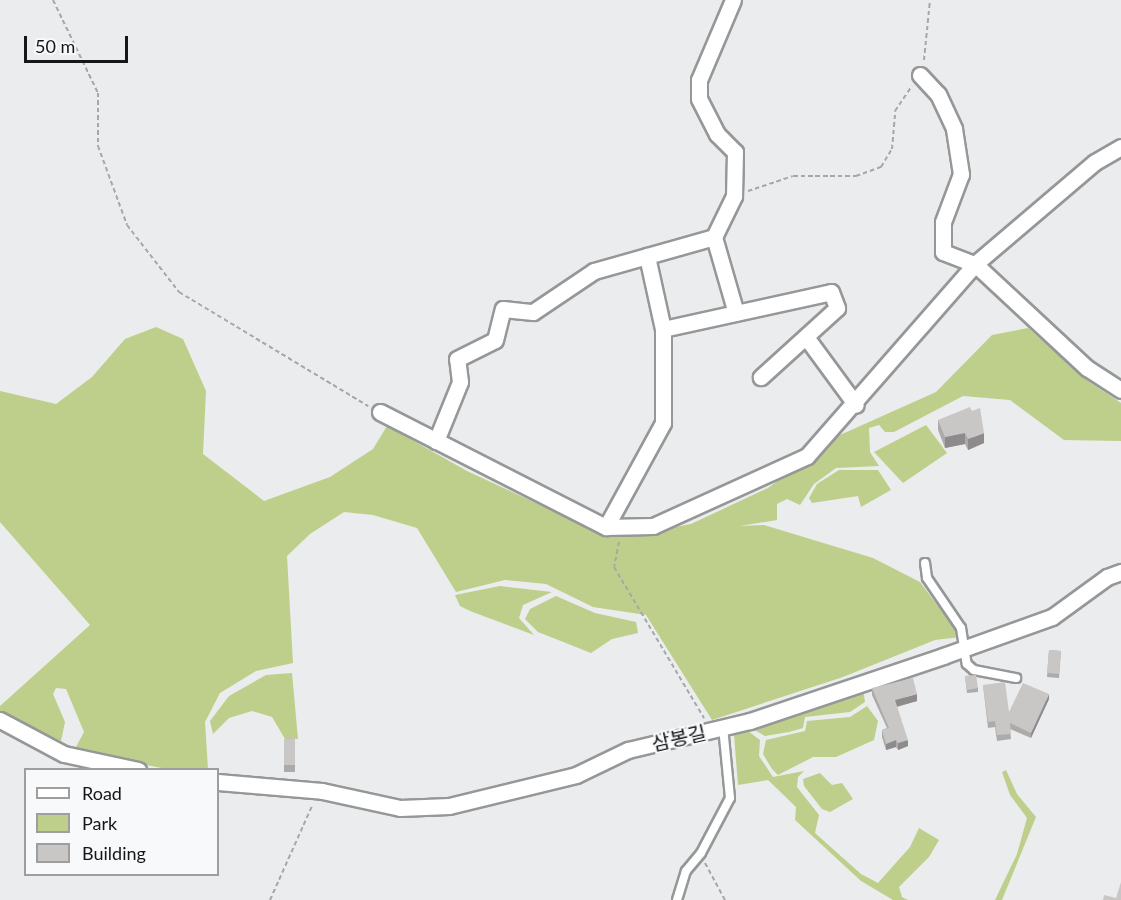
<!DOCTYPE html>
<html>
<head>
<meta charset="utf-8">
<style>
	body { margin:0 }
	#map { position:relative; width:1121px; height:900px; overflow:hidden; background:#ebeced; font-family:Lato,"Noto Sans KR",sans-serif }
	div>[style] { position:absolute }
	.green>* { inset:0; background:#bdcf8a }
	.path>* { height:2px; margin-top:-1px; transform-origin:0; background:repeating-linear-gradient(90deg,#a6a7a8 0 4.5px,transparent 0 7.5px) }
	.roads { filter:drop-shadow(2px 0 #959798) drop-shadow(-2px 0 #959798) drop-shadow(0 2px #959798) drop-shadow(0 -2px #959798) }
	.lane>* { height:8px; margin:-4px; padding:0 4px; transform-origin:4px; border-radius:4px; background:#fff }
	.street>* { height:15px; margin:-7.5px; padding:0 7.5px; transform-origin:7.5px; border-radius:7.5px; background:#fff }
	.wall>* { inset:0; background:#adabaa }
	.shaded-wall>* { inset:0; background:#8d8b8b }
	.building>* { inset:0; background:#c9c7c6 }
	span { translate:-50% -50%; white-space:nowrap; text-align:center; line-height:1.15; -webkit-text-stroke:4.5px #f8f9fb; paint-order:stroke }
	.street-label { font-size:20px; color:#161616 }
	.legend { position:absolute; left:24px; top:768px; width:195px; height:108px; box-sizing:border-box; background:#f8f9fb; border:2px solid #9e9e9f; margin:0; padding:8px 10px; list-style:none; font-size:18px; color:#161616 }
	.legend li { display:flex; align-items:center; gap:12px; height:30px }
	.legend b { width:30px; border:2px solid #9e9e9f }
	.scale { position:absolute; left:24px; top:36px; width:104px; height:27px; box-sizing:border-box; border:3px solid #161616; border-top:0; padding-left:8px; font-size:18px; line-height:21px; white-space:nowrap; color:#161616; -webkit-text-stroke:4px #f8f9fb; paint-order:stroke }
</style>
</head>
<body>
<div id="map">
	<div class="green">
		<div style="clip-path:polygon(156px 327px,183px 339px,206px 391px,203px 454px,264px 501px,330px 477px,373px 449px,387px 426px,467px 471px,555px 512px,627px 536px,691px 524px,768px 488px,840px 435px,936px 392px,992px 335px,1028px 328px,1088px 381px,1121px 403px,1121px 441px,1064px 440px,1010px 400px,963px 396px,894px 432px,885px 432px,879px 425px,869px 428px,870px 452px,879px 466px,836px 468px,814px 484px,800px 505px,787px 499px,777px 504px,777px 520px,740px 526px,764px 525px,873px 558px,920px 582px,961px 637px,935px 640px,843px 677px,712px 720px,646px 615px,593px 607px,546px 584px,505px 580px,456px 592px,417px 528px,373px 515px,344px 512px,310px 534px,287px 556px,293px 663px,256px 671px,220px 693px,205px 722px,208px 769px,167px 769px,94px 755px,76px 747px,84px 732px,66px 689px,56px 688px,53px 694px,65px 722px,61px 741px,0 712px,0 706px,90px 625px,0 522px,0 391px,56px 404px,92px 377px,125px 339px)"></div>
		<div style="clip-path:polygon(926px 425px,947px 453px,903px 483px,874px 452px)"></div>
		<div style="clip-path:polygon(839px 470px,878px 470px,891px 490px,861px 507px,858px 496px,812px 503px,809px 498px,817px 484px)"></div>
		<div style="clip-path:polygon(500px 586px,552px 592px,523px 605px,519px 618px,534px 635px,470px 611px,460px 606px,455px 595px)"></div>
		<div style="clip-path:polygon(556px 596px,595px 613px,636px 622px,638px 633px,612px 639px,591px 653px,538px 632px,525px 619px,530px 609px)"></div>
		<div style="clip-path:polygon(292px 673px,298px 739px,285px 739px,272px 717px,252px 711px,229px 718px,213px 734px,210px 721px,229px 696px,266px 675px)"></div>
		<div style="clip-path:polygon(863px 689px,865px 702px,850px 712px,805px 717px,803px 728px,789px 732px,765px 736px,753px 729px)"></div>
		<div style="clip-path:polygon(867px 706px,878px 721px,874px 740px,836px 757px,813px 757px,778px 775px,772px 769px,763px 754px,766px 740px,805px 731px,807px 721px,850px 717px)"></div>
		<div style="clip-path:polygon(748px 731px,760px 740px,759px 756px,773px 777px,804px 771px,798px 777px,797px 787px,819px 815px,815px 833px,861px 874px,878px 883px,910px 847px,919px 828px,939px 840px,929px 857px,899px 887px,902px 897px,908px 900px,893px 900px,861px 881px,795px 820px,796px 807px,768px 780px,738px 785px,734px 735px)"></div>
		<div style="clip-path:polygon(1006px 770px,1017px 794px,1036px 817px,1002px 900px,995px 900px,1017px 854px,1027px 818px,1010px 795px,1002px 772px)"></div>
		<div style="clip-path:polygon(820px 773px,832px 785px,842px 783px,853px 799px,830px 812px,822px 809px,804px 786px,803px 779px)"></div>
	</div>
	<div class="path">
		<div style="left:53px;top:0;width:103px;rotate:64.2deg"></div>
		<div style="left:98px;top:93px;width:53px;rotate:90deg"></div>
		<div style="left:98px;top:146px;width:84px;rotate:69.8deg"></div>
		<div style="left:127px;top:225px;width:85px;rotate:52.2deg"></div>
		<div style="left:179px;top:292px;width:221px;rotate:31.1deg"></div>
		<div style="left:924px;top:60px;width:60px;rotate:-84.3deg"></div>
		<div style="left:748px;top:191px;width:47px;rotate:-18.4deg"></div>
		<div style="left:793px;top:176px;width:63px"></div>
		<div style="left:856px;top:176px;width:27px;rotate:-20deg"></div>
		<div style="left:881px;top:167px;width:21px;rotate:-59deg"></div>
		<div style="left:892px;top:149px;width:38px;rotate:-85deg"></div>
		<div style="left:895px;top:111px;width:30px;rotate:-56deg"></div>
		<div style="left:619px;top:542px;width:25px;rotate:101deg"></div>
		<div style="left:614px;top:567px;width:176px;rotate:59.2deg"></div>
		<div style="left:705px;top:863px;width:42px;rotate:61.6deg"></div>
		<div style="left:270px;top:900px;width:105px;rotate:-65.9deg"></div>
	</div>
	<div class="roads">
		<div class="lane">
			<div style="left:925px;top:563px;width:15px;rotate:82deg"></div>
			<div style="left:927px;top:578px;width:60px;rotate:55.8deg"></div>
			<div style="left:961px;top:628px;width:36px;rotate:81deg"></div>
			<div style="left:967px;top:664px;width:9px;rotate:41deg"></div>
			<div style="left:974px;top:670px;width:43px;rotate:10.8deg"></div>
			<div style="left:677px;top:900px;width:30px;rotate:-73deg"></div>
			<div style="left:686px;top:871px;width:23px;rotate:-50deg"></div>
			<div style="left:701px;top:853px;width:62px;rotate:-62.2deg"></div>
			<div style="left:730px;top:798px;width:71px;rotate:-95.6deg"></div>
		</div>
		<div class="street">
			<div style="left:920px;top:75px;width:26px;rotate:47deg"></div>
			<div style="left:938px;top:94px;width:38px;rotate:65deg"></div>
			<div style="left:954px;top:129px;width:46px;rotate:81.2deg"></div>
			<div style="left:961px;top:174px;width:51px;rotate:110.6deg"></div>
			<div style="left:943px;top:222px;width:30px;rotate:90deg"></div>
			<div style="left:943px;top:252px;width:34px;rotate:21deg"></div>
			<div style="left:975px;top:264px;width:153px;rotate:42.9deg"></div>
			<div style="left:1087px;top:368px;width:40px;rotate:32.9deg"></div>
			<div style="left:714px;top:237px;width:79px;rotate:73.9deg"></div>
			<div style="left:663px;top:329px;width:172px;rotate:-12.4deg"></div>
			<div style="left:831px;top:292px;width:17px;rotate:69deg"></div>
			<div style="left:837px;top:308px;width:103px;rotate:137.8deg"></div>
			<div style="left:806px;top:337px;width:84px;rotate:53.7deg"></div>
			<div style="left:380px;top:412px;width:254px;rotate:27deg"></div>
			<div style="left:606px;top:527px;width:47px;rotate:-1.2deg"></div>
			<div style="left:653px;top:526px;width:169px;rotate:-24.4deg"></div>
			<div style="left:807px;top:456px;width:255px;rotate:-48.8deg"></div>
			<div style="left:975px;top:264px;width:157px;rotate:-40.4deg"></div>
			<div style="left:1095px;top:162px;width:30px;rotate:-30deg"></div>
			<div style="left:436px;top:441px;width:64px;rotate:-67.9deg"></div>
			<div style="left:460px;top:382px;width:23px;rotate:-97deg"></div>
			<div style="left:457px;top:359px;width:42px;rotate:-26.6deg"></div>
			<div style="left:495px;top:340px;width:32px;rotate:-76deg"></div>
			<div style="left:503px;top:309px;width:30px;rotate:6deg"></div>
			<div style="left:533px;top:312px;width:73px;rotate:-33.9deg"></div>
			<div style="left:594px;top:271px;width:125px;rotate:-15.8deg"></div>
			<div style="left:714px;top:237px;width:46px;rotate:-64deg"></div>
			<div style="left:734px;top:196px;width:44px;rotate:-88.7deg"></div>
			<div style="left:735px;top:152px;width:25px;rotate:-135deg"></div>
			<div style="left:717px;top:134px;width:39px;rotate:-117deg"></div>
			<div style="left:699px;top:99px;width:19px;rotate:-90deg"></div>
			<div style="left:699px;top:80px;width:87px;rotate:-67deg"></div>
			<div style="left:606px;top:527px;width:119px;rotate:-61.3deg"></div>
			<div style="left:663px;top:423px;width:94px;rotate:-90deg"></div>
			<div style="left:663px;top:329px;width:75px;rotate:-102.4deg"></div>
			<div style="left:0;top:720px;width:72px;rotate:28deg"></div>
			<div style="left:64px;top:754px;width:76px;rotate:12.2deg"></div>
			<div style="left:218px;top:782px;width:104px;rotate:4.9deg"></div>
			<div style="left:322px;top:791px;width:80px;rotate:12.3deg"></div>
			<div style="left:400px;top:808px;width:49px;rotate:-2.3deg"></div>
			<div style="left:449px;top:806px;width:131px;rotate:-13.7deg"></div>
			<div style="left:576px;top:775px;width:58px;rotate:-25.7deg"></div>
			<div style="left:628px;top:750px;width:125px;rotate:-13.4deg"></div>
			<div style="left:750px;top:721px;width:204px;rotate:-18.6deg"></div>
			<div style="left:943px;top:656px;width:116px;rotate:-19.7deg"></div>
			<div style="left:1052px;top:617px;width:68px;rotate:-36deg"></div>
			<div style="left:1107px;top:577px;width:15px;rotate:-20deg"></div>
		</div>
	</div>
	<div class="wall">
		<div style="clip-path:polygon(938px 420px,984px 443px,968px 450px,965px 444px,945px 448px,938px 430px)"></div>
		<div style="clip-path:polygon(1049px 650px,1061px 651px,1059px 678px,1047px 677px)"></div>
		<div style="clip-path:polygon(965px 676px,978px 688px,978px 692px,967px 693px)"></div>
		<div style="clip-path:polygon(983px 685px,1009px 712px,1049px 699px,1031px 738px,1010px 729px,1011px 739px,997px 741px,995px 727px,988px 728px)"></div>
		<div style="clip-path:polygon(872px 688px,917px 701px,897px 707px,908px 746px,898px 750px,896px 747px,886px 750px,882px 737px,882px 730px,887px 728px,872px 695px)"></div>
		<div style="clip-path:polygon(295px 738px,295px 772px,284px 772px,284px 739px)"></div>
	</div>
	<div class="shaded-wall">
		<div style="clip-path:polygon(965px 433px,965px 444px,945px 448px,945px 437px)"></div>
		<div style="clip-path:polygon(984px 433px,984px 443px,968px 450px,968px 439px)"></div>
		<div style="clip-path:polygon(917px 694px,917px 701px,895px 707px,895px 700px)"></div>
		<div style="clip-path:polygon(1049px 694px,1049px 699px,1031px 738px,1031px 733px)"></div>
		<div style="clip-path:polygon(896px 740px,896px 747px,886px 750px,886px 744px)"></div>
		<div style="clip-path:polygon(908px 740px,908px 746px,898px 750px,898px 743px)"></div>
	</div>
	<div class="building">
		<div style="clip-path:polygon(970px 407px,972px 411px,980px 408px,984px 433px,968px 439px,965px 433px,945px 437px,938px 420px)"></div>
		<div style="clip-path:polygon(1049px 650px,1061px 651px,1059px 674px,1047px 673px)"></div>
		<div style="clip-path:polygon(976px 675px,978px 688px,967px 690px,965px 676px)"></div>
		<div style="clip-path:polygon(913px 678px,917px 694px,895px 700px,908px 740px,898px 743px,896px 740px,886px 744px,882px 730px,889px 728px,872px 688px)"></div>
		<div style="clip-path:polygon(1005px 682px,1009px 712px,1023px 683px,1049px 694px,1031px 733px,1010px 723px,1011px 734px,997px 735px,995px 721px,988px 722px,983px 685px)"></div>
		<div style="clip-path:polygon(295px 738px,295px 765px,284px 765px,284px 739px)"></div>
		<div style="clip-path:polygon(1121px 882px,1121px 900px,1103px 900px,1104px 895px,1116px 898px)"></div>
	</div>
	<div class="street-label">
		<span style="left:679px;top:738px;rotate:-13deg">삼봉길</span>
	</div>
	<ul class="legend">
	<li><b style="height:8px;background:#fff"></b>Road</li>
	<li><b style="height:16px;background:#bdcf8a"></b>Park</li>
	<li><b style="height:16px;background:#c9c7c6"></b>Building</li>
	</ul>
	<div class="scale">50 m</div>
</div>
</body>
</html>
